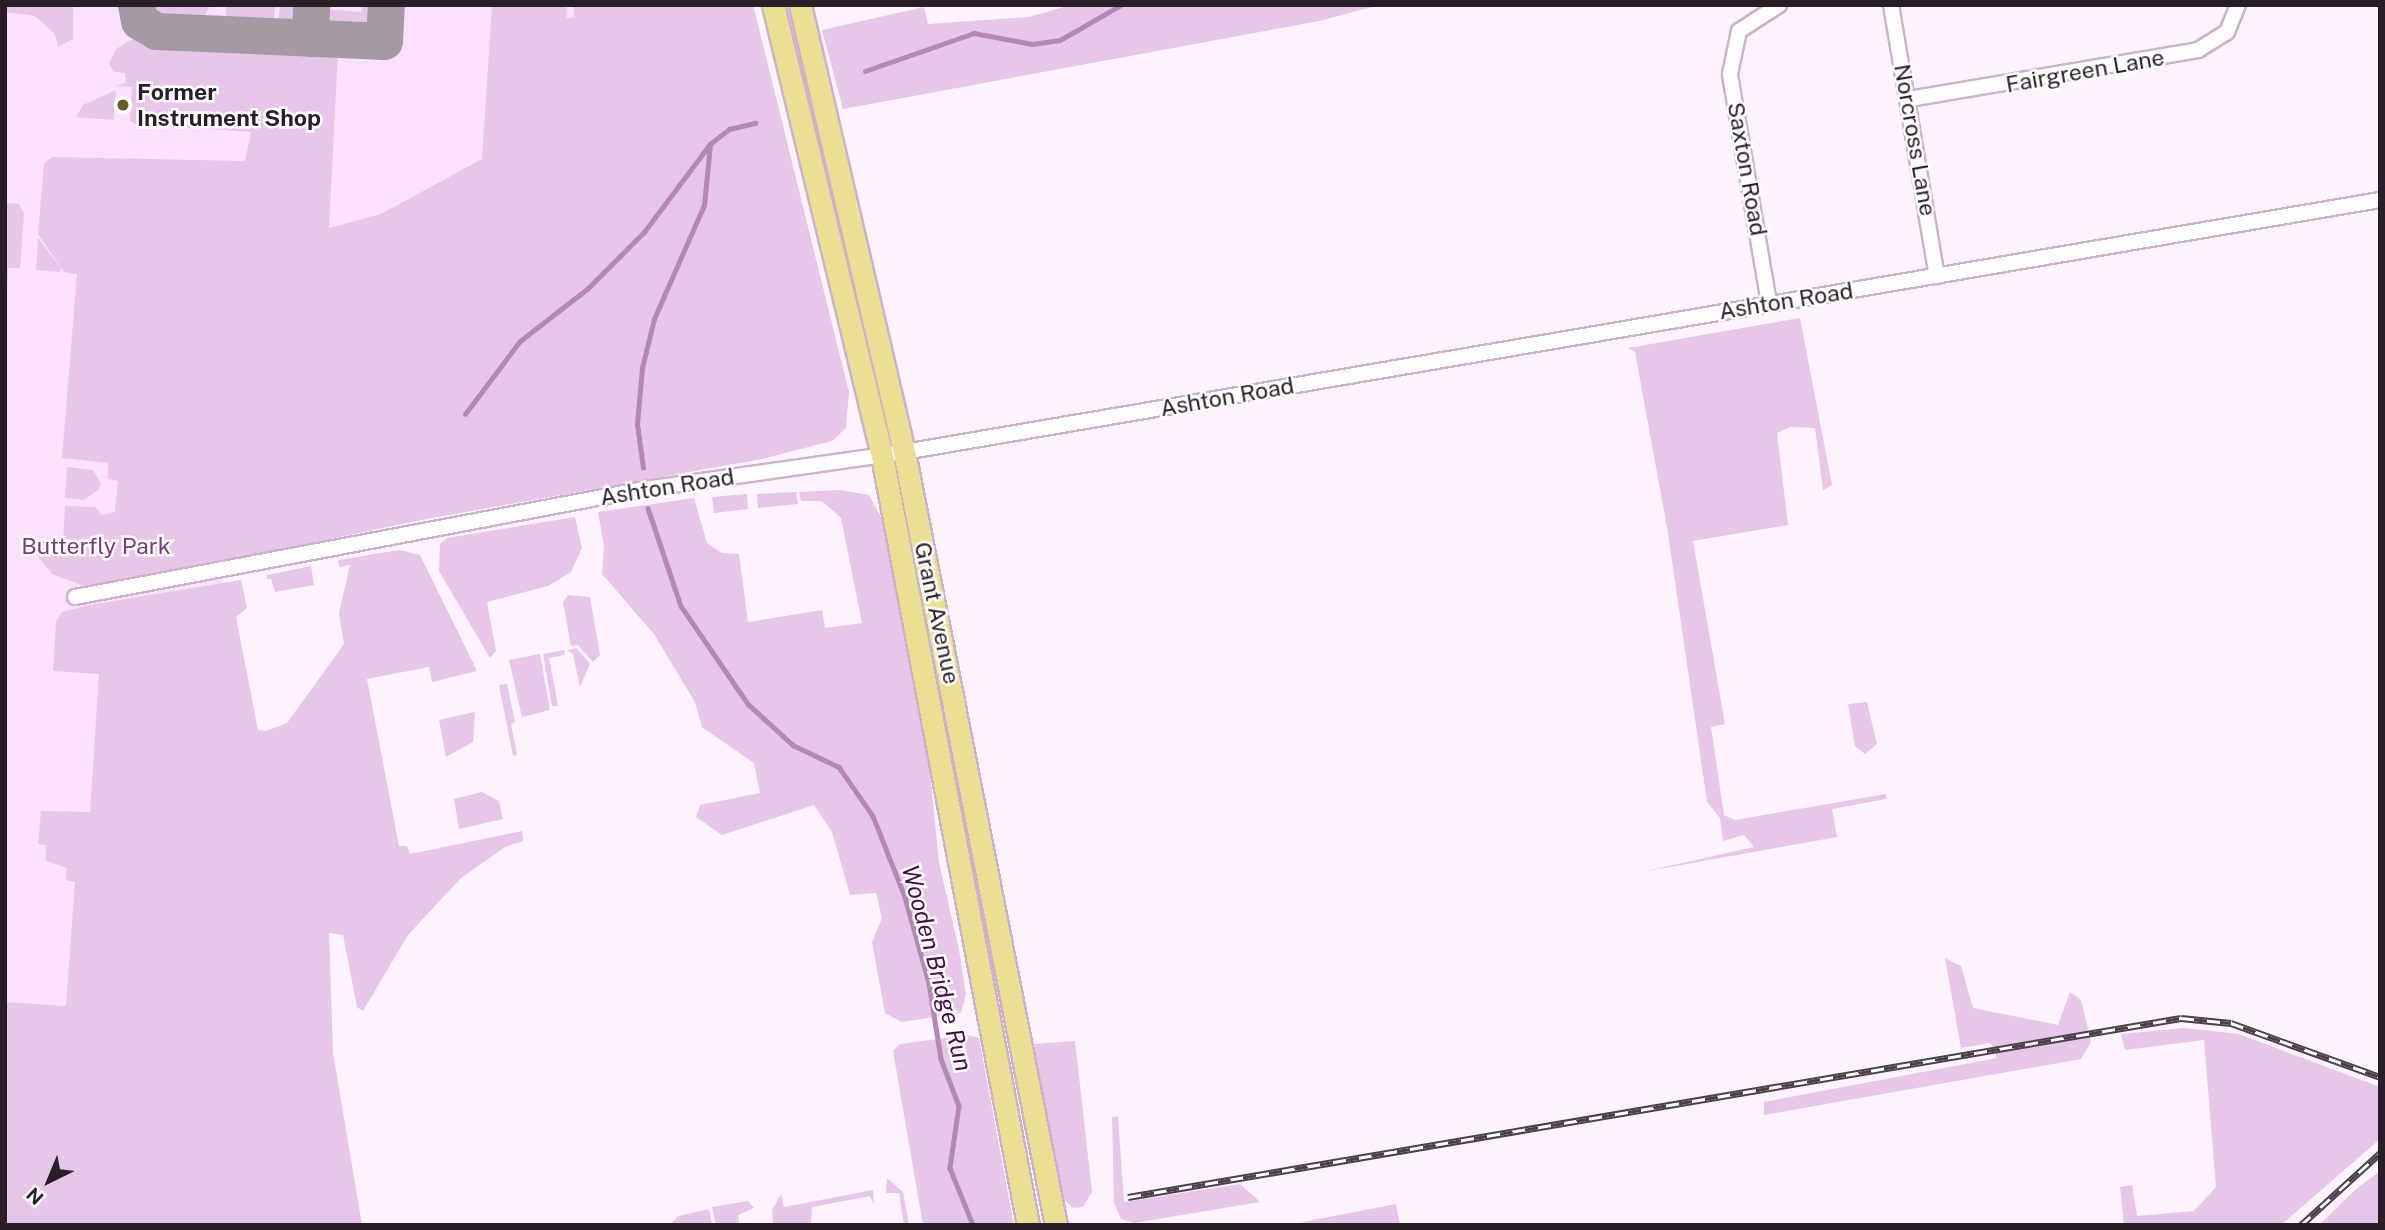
<!DOCTYPE html>
<html>
<head>
<meta charset="utf-8">
<style>
	body { margin:0 }
	#map { position:relative; width:2385px; height:1230px; overflow:hidden; background:#fef3fe; font-family:"Public Sans",sans-serif }
	div>[style] { position:absolute }
	.built>* { inset:0; background:#fbe1fc }
	.green>* { inset:0; background:#e8c6e9 }
	.stream>* { height:4.5px; margin:-2.25px; padding:0 2.25px; transform-origin:2.25px; border-radius:2.25px; background:#b288b4 }
	.taxiway>* { height:37px; margin:-18.5px; padding:0 18.5px; transform-origin:18.5px; border-radius:18.5px; background:#a49aa4 }
	.roads { filter:drop-shadow(2px 0 #ccb2cd) drop-shadow(-2px 0 #ccb2cd) drop-shadow(0 2px #ccb2cd) drop-shadow(0 -2px #ccb2cd) }
	.minor>* { height:14px; margin:-7px; padding:0 7px; transform-origin:7px; border-radius:7px; background:#fff }
	.primary>* { height:21px; margin:-10.5px; padding:0 10.5px; transform-origin:10.5px; border-radius:10.5px; background:#ebdf94 }
	.rail>* { height:7px; margin-top:-3.5px; transform-origin:0; background:repeating-linear-gradient(90deg,#fff 0 13px,#4a404a 0 26px); box-sizing:border-box; border-block:2px solid #4a404a }
	.dots>* { width:19px; height:19px; translate:-50% -50%; box-sizing:border-box; border:4px solid #fff; border-radius:50% }
	span { translate:-50% -50%; white-space:nowrap; text-align:center; line-height:1.15; -webkit-text-stroke:5px #fff; paint-order:stroke }
	.street-label { font-size:23px; color:#281e28 }
	.poi-label { font-size:23px; color:#281e28; font-weight:700 }
	.left { translate:0 -50%; text-align:left }
	.park-label { font-size:23px; color:#743e77 }
	.water-label { font-size:24px; color:#430e46; font-style:italic }
	.frame { position:absolute; inset:0; border:7px solid #281e28; pointer-events:none }
	.north { position:absolute; left:14px; top:1146px; width:70px; height:70px; -webkit-text-stroke:5px #fff; paint-order:stroke; rotate:223deg; font-size:19px; font-weight:700; line-height:28px; text-align:center; color:#281e28 }
	.north::after { content:''; display:block; margin:auto; width:24px; height:32px; background:#281e28; clip-path:polygon(50% 0,100% 100%,50% 72%,0 100%) }
</style>
</head>
<body>
<div id="map">
	<div class="built">
		<div style="clip-path:polygon(5px 5px,742px 5px,216px 546px,253px 752px,5px 1225px)"></div>
	</div>
	<div class="green">
		<div style="clip-path:polygon(5px 5px,73px 5px,73px 39px,58px 47px,55px 34px,35px 16px,5px 12px)"></div>
		<div style="clip-path:polygon(142px 5px,210px 5px,205px 16px,191px 25px,150px 22px)"></div>
		<div style="clip-path:polygon(226px 5px,275px 6px,273px 30px,234px 27px,226px 17px)"></div>
		<div style="clip-path:polygon(280px 5px,302px 5px,301px 17px,283px 31px,277px 31px)"></div>
		<div style="clip-path:polygon(362px 5px,375px 6px,374px 24px,361px 35px,329px 35px,318px 25px,323px 9px,361px 12px)"></div>
		<div style="clip-path:polygon(492px 5px,566px 5px,567px 18px,574px 17px,574px 5px,753px 5px,849px 392px,846px 428px,832px 441px,762px 459px,421px 520px,130px 581px,89px 588px,52px 574px,37px 556px,32px 540px,63px 543px,65px 506px,95px 507px,102px 515px,115px 512px,118px 481px,108px 479px,108px 463px,62px 458px,77px 274px,64px 272px,38px 234px,44px 163px,52px 157px,245px 161px,251px 132px,136px 124px,130px 121px,132px 87px,116px 86px,126px 83px,125px 73px,114px 72px,109px 64px,116px 49px,136px 37px,338px 51px,329px 228px,381px 214px,482px 159px)"></div>
		<div style="clip-path:polygon(1071px 5px,1380px 5px,1319px 21px,843px 109px,822px 30px,924px 7px,928px 24px,1029px 17px)"></div>
		<div style="clip-path:polygon(116px 90px,114px 120px,76px 117px,83px 105px)"></div>
		<div style="clip-path:polygon(5px 203px,19px 204px,24px 213px,20px 268px,8px 268px,5px 333px)"></div>
		<div style="clip-path:polygon(38px 238px,61px 268px,60px 272px,36px 270px)"></div>
		<div style="clip-path:polygon(1800px 318px,1832px 485px,1823px 490px,1815px 428px,1790px 427px,1777px 433px,1788px 525px,1693px 541px,1725px 724px,1711px 727px,1724px 815px,1735px 820px,1886px 794px,1886px 799px,1832px 809px,1837px 837px,1642px 872px,1754px 847px,1744px 835px,1723px 841px,1720px 818px,1707px 802px,1668px 533px,1635px 352px,1628px 348px)"></div>
		<div style="clip-path:polygon(67px 467px,93px 470px,101px 484px,98px 490px,84px 500px,65px 498px)"></div>
		<div style="clip-path:polygon(839px 490px,869px 495px,882px 519px,930px 773px,939px 862px,959px 950px,966px 995px,961px 1013px,902px 1022px,885px 1013px,872px 942px,882px 918px,876px 893px,850px 895px,832px 832px,814px 805px,722px 835px,696px 817px,700px 805px,760px 793px,754px 763px,702px 727px,695px 702px,654px 634px,602px 574px,604px 546px,598px 512px,694px 498px,707px 543px,722px 553px,739px 554px,748px 622px,822px 610px,825px 628px,862px 623px,841px 518px,822px 501px,801px 501px,799px 492px)"></div>
		<div style="clip-path:polygon(796px 492px,798px 504px,758px 508px,757px 494px)"></div>
		<div style="clip-path:polygon(747px 494px,748px 509px,714px 513px,712px 497px)"></div>
		<div style="clip-path:polygon(575px 517px,582px 548px,571px 572px,548px 586px,487px 602px,496px 651px,490px 658px,439px 571px,440px 544px,447px 538px)"></div>
		<div style="clip-path:polygon(399px 550px,420px 555px,477px 671px,432px 682px,429px 667px,367px 679px,399px 846px,407px 846px,410px 854px,522px 831px,523px 841px,505px 847px,461px 878px,408px 935px,363px 1011px,357px 1007px,343px 935px,329px 933px,333px 1053px,362px 1225px,5px 1225px,5px 1002px,66px 1006px,75px 882px,66px 880px,67px 868px,46px 861px,46px 845px,38px 844px,41px 811px,90px 812px,99px 674px,53px 671px,56px 621px,62px 612px,90px 605px,241px 580px,247px 608px,236px 617px,258px 730px,266px 731px,287px 723px,344px 644px,339px 613px,350px 565px,339px 567px,338px 560px)"></div>
		<div style="clip-path:polygon(311px 566px,314px 585px,275px 592px,271px 579px,267px 579px,267px 575px)"></div>
		<div style="clip-path:polygon(568px 595px,590px 597px,600px 655px,593px 662px,578px 645px,571px 646px,563px 602px)"></div>
		<div style="clip-path:polygon(576px 648px,590px 664px,580px 687px,573px 654px,567px 650px)"></div>
		<div style="clip-path:polygon(564px 650px,565px 655px,549px 658px,558px 706px,552px 706px,543px 654px)"></div>
		<div style="clip-path:polygon(540px 654px,550px 710px,522px 717px,509px 660px)"></div>
		<div style="clip-path:polygon(507px 684px,515px 722px,511px 724px,517px 755px,513px 756px,499px 685px)"></div>
		<div style="clip-path:polygon(1867px 702px,1877px 744px,1865px 754px,1855px 746px,1848px 704px)"></div>
		<div style="clip-path:polygon(475px 712px,473px 742px,446px 757px,439px 720px)"></div>
		<div style="clip-path:polygon(482px 792px,499px 801px,503px 819px,459px 829px,454px 799px)"></div>
		<div style="clip-path:polygon(1945px 958px,1961px 966px,1973px 1008px,2058px 1025px,2070px 992px,2081px 1000px,2091px 1042px,2081px 1059px,1764px 1115px,1764px 1102px,1997px 1058px,1991px 1043px,1961px 1048px)"></div>
		<div style="clip-path:polygon(2184px 1028px,2239px 1034px,2380px 1087px,2380px 1139px,2281px 1225px,2124px 1225px,2120px 1187px,2132px 1185px,2137px 1216px,2194px 1211px,2216px 1187px,2204px 1040px,2125px 1050px,2121px 1034px)"></div>
		<div style="clip-path:polygon(967px 1035px,979px 1038px,1014px 1225px,923px 1225px,893px 1051px,900px 1044px)"></div>
		<div style="clip-path:polygon(1075px 1041px,1092px 1192px,1083px 1207px,1073px 1208px,1061px 1196px,1034px 1044px)"></div>
		<div style="clip-path:polygon(1118px 1116px,1124px 1202px,1240px 1184px,1260px 1202px,1134px 1223px,1121px 1219px,1114px 1203px,1112px 1117px)"></div>
		<div style="clip-path:polygon(2380px 1171px,2380px 1225px,2319px 1225px,2356px 1189px)"></div>
		<div style="clip-path:polygon(887px 1178px,903px 1192px,909px 1225px,904px 1225px,899px 1193px,886px 1193px)"></div>
		<div style="clip-path:polygon(873px 1190px,874px 1205px,870px 1196px,812px 1207px,811px 1225px,773px 1225px,772px 1210px,781px 1194px,784px 1207px)"></div>
		<div style="clip-path:polygon(748px 1201px,754px 1208px,738px 1215px,739px 1225px,716px 1225px,712px 1207px)"></div>
		<div style="clip-path:polygon(1396px 1204px,1400px 1225px,1290px 1225px,1313px 1220px)"></div>
		<div style="clip-path:polygon(709px 1209px,712px 1225px,670px 1225px,678px 1216px)"></div>
	</div>
	<div class="stream">
		<div style="left:865px;top:71px;width:115px;rotate:-19.2deg"></div>
		<div style="left:974px;top:33px;width:59px;rotate:10.7deg"></div>
		<div style="left:1032px;top:44px;width:28px;rotate:-8deg"></div>
		<div style="left:1060px;top:40px;width:70px;rotate:-29.8deg"></div>
		<div style="left:465px;top:414px;width:91px;rotate:-53deg"></div>
		<div style="left:520px;top:341px;width:85px;rotate:-37.8deg"></div>
		<div style="left:587px;top:289px;width:81px;rotate:-45deg"></div>
		<div style="left:644px;top:232px;width:110px;rotate:-53.1deg"></div>
		<div style="left:710px;top:144px;width:24px;rotate:-38deg"></div>
		<div style="left:729px;top:129px;width:27px;rotate:-13deg"></div>
		<div style="left:643px;top:468px;width:44px;rotate:-97.8deg"></div>
		<div style="left:637px;top:424px;width:56px;rotate:-84.9deg"></div>
		<div style="left:642px;top:368px;width:50px;rotate:-76.2deg"></div>
		<div style="left:654px;top:319px;width:124px;rotate:-66.3deg"></div>
		<div style="left:704px;top:205px;width:60px;rotate:-84.3deg"></div>
		<div style="left:648px;top:508px;width:103px;rotate:71.4deg"></div>
		<div style="left:681px;top:606px;width:119px;rotate:55.6deg"></div>
		<div style="left:748px;top:704px;width:61px;rotate:42.3deg"></div>
		<div style="left:793px;top:745px;width:51px;rotate:25.6deg"></div>
		<div style="left:839px;top:767px;width:60px;rotate:55.2deg"></div>
		<div style="left:873px;top:816px;width:87px;rotate:68.4deg"></div>
		<div style="left:905px;top:897px;width:89px;rotate:74.4deg"></div>
		<div style="left:929px;top:983px;width:77px;rotate:81deg"></div>
		<div style="left:941px;top:1059px;width:50px;rotate:69deg"></div>
		<div style="left:959px;top:1106px;width:63px;rotate:98.3deg"></div>
		<div style="left:950px;top:1168px;width:61px;rotate:68deg"></div>
	</div>
	<div class="taxiway">
		<div style="left:136px;top:5px;width:16px;rotate:79deg"></div>
		<div style="left:139px;top:21px;width:20px;rotate:30deg"></div>
		<div style="left:156px;top:31px;width:228px;rotate:2.5deg"></div>
		<div style="left:384px;top:41px;width:36px;rotate:-87deg"></div>
		<div style="left:310px;top:38px;width:33px;rotate:-88deg"></div>
	</div>
	<div class="roads">
		<div class="minor">
			<div style="left:1891px;top:5px;width:275px;rotate:80.4deg"></div>
			<div style="left:1909px;top:99px;width:293px;rotate:-9.6deg"></div>
			<div style="left:2198px;top:50px;width:34px;rotate:-32deg"></div>
			<div style="left:2227px;top:32px;width:29px;rotate:-68deg"></div>
			<div style="left:1769px;top:303px;width:232px;rotate:-99.7deg"></div>
			<div style="left:1730px;top:74px;width:44px;rotate:-78.2deg"></div>
			<div style="left:1739px;top:31px;width:48px;rotate:-33deg"></div>
			<div style="left:75px;top:597px;width:580px;rotate:-10.73deg"></div>
			<div style="left:645px;top:489px;width:262px;rotate:-8.1deg"></div>
			<div style="left:904px;top:452px;width:1497px;rotate:-9.69deg"></div>
		</div>
		<div class="primary">
			<div style="left:773px;top:5px;width:464px;rotate:76.4deg"></div>
			<div style="left:882px;top:456px;width:783px;rotate:79.25deg"></div>
			<div style="left:800px;top:5px;width:459px;rotate:76.9deg"></div>
			<div style="left:904px;top:452px;width:788px;rotate:78.88deg"></div>
		</div>
	</div>
	<div class="rail">
		<div style="left:1128px;top:1197px;width:1068px;rotate:-9.65deg"></div>
		<div style="left:2181px;top:1018px;width:50px;rotate:5.7deg"></div>
		<div style="left:2231px;top:1023px;width:158px;rotate:19.9deg"></div>
		<div style="left:2301px;top:1225px;width:107px;rotate:-42.3deg"></div>
	</div>
	<div class="dots">
		<div style="left:123px;top:105px;background:#635a26"></div>
	</div>
	<div class="street-label">
		<span style="left:2085px;top:71px;rotate:-10deg">Fairgreen Lane</span>
		<span style="left:1915px;top:140px;rotate:80deg">Norcross Lane</span>
		<span style="left:1747px;top:169px;rotate:80deg">Saxton Road</span>
		<span style="left:1786px;top:301px;rotate:-9deg">Ashton Road</span>
		<span style="left:1227px;top:397px;rotate:-10deg">Ashton Road</span>
		<span style="left:667px;top:487px;rotate:-9deg">Ashton Road</span>
		<span style="left:937px;top:613px;rotate:78deg">Grant Avenue</span>
	</div>
	<div class="poi-label">
		<span class="left" style="left:137px;top:105px">Former<br>Instrument Shop</span>
	</div>
	<div class="park-label">
		<span style="left:96px;top:546px">Butterfly Park</span>
	</div>
	<div class="water-label">
		<span style="left:937px;top:968px;rotate:75deg">Wooden Bridge Run</span>
	</div>
	<div class="frame"></div>
	<div class="north">N</div>
</div>
</body>
</html>
